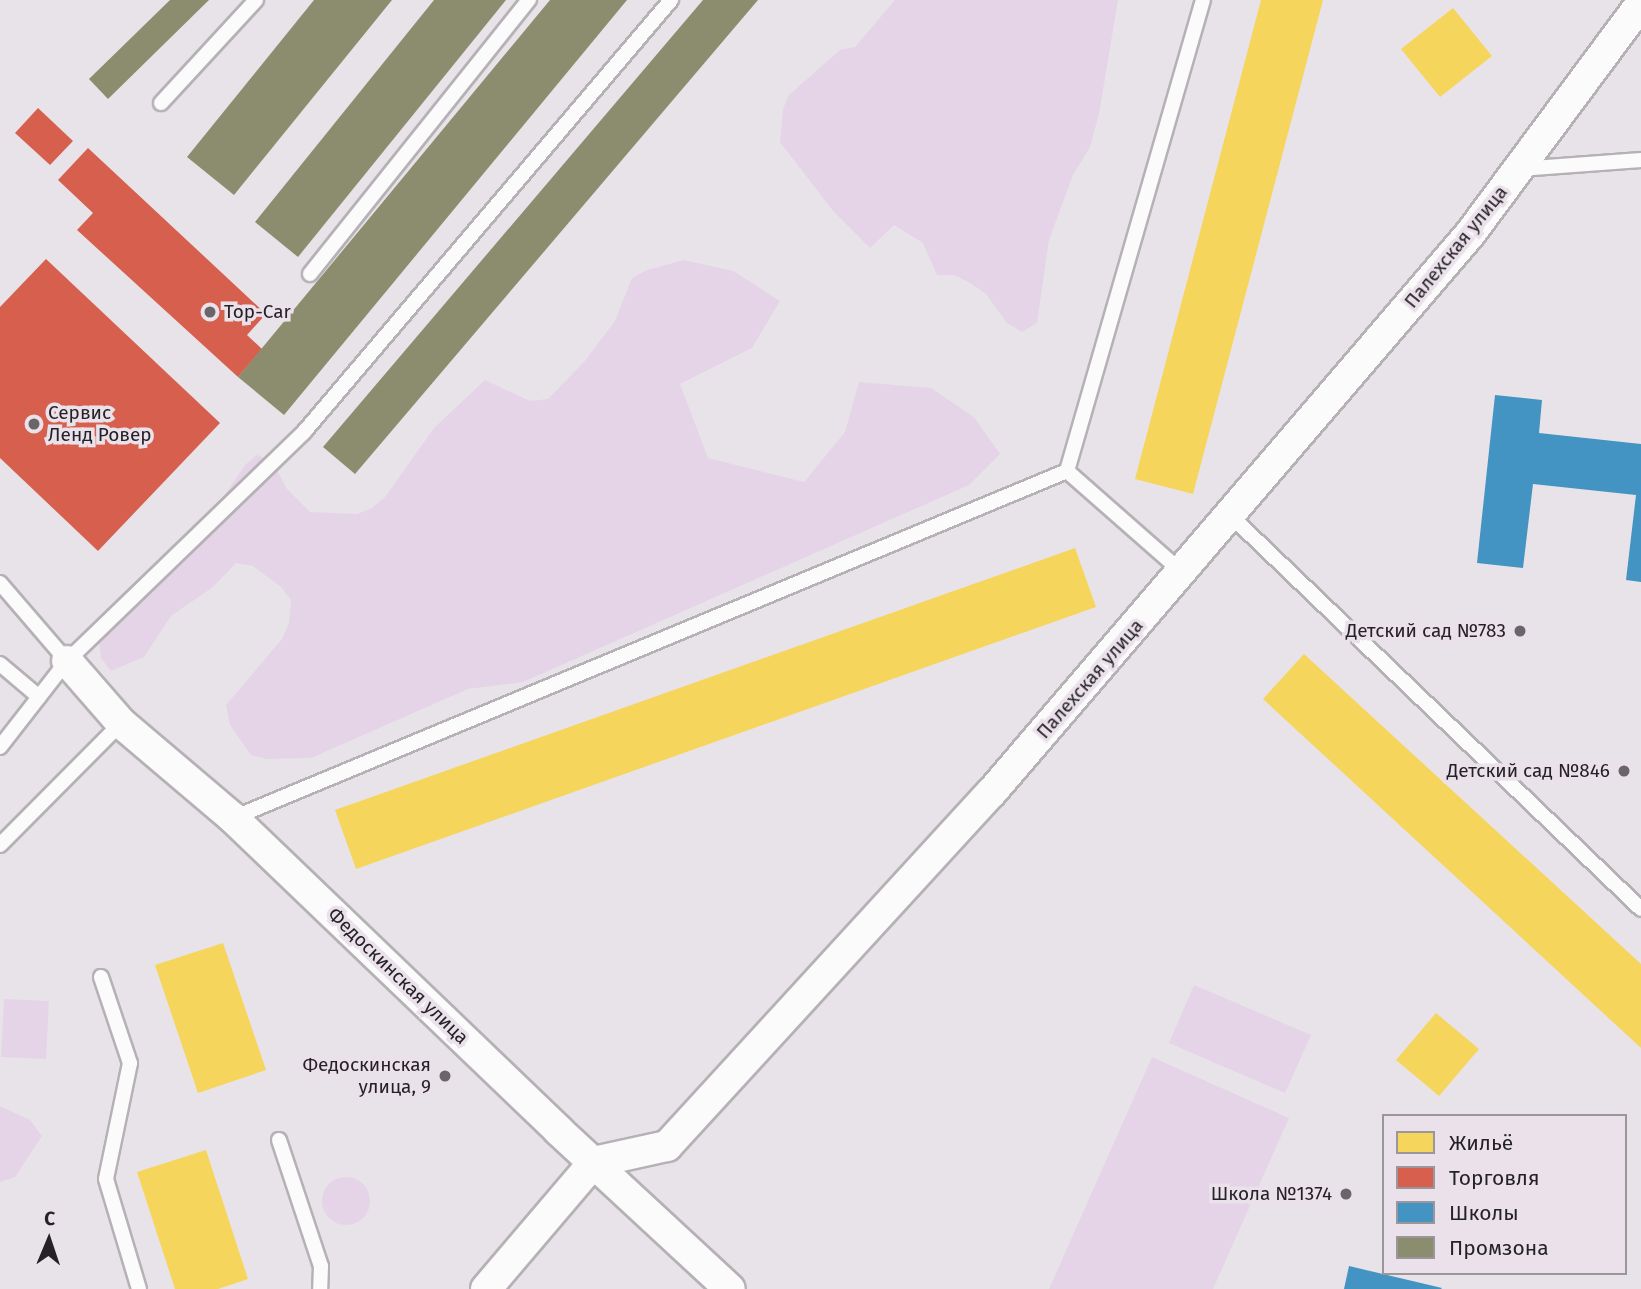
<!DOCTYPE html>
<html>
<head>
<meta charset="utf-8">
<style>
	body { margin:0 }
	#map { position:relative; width:1641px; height:1289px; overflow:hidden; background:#e8e3e9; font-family:"Fira Sans",sans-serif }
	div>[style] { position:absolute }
	.green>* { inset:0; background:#e5d4e7 }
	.round { border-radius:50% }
	.homes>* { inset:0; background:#f6d55c }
	.shops>* { inset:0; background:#d6604d }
	.schools>* { inset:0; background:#4393c3 }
	.industry>* { inset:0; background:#8c8c6e }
	.roads { filter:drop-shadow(2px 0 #b5b1b5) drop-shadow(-2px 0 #b5b1b5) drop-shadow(0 2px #b5b1b5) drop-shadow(0 -2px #b5b1b5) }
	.service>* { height:14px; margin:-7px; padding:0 7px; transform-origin:7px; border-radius:7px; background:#fcfbfc }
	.minor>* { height:30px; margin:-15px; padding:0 15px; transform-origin:15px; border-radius:15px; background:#fcfbfc }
	.dots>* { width:19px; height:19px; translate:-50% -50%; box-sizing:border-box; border:4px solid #eae1eb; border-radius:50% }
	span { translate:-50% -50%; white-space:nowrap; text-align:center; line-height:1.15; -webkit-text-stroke:7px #eae1eb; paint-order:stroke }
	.street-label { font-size:19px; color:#252226 }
	.poi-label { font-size:19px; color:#252226 }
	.left { translate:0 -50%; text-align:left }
	.right { translate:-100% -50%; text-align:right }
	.legend { position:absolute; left:1382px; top:1114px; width:245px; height:161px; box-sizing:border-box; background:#eae1eb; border:2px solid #9b959c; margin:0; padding:9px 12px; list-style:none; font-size:21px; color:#252226 }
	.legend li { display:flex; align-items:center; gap:14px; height:35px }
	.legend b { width:35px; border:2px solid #9b959c }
	.north { position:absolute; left:14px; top:1205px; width:70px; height:70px; -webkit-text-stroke:5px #eae1eb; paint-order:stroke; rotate:2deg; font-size:19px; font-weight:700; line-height:28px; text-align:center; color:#252226 }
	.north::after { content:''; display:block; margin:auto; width:24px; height:32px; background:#252226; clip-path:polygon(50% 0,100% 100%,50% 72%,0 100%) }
</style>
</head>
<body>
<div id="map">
	<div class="green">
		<div style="clip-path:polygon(895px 0,1118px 0,1099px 114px,1090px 147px,1073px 175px,1049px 240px,1037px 323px,1022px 332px,1007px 323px,986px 294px,970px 283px,954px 275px,937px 275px,923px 243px,894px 225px,870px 248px,833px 211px,780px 142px,783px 109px,789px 95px,840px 50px,855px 47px)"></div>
		<div style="clip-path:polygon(684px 260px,733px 271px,780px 301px,752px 348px,680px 384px,708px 458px,804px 482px,845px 432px,859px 382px,931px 388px,974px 417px,1000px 454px,969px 485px,523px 682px,468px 689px,311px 758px,267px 759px,251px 755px,230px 725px,226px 705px,282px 639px,289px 623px,291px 600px,281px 587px,253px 566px,236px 563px,213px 587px,171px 616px,144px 657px,111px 671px,101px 658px,99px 642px,108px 628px,175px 568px,245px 465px,257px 455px,272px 461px,287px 489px,310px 512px,357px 514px,372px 508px,385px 497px,434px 428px,485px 380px,530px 401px,548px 399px,584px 362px,615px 321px,632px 278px,647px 270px)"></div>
		<div style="clip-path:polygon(1194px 985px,1311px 1035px,1285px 1093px,1169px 1043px)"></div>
		<div style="clip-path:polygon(4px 999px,49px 1001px,46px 1059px,1px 1057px)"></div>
		<div style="clip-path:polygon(1152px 1057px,1289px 1118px,1213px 1289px,1049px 1289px)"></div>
		<div style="clip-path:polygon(0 1106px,30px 1120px,42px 1136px,15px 1177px,0 1182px)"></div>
		<div class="round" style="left:322px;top:1177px;width:48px;height:48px"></div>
	</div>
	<div class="homes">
		<div style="clip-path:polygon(1261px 0,1323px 0,1193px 494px,1135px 479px)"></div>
		<div style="clip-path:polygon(1453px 8px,1492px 56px,1440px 97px,1401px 49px)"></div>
		<div style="clip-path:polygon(1075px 548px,1096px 607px,356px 869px,335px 810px)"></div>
		<div style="clip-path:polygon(1304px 654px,1641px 964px,1641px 1048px,1263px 699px)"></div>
		<div style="clip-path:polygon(223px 943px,266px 1070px,198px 1093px,155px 965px)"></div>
		<div style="clip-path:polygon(1436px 1013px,1479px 1049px,1439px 1096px,1396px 1060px)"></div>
		<div style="clip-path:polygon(206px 1150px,248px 1279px,218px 1289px,175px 1289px,137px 1172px)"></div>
	</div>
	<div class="shops">
		<div style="clip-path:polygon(38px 108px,73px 141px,50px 165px,15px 133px)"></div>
		<div style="clip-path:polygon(88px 148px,266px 314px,247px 335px,262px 349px,238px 377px,77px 230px,93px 213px,58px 180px)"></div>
		<div style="clip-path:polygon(46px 259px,220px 423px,98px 551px,0 458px,0 307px)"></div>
	</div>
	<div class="schools">
		<div style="clip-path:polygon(1495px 395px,1542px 400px,1539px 433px,1641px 444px,1641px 582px,1626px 580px,1636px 495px,1533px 484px,1523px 568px,1477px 563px)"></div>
		<div style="clip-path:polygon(1349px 1266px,1442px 1288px,1441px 1289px,1344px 1289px)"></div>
	</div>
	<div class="industry">
		<div style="clip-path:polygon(170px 0,209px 0,108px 99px,89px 79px)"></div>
		<div style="clip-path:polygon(314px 0,392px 0,234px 195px,187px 157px)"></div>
		<div style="clip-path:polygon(434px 0,506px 0,298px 257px,255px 222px)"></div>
		<div style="clip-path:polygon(550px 0,627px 0,284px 415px,238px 377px)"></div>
		<div style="clip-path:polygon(703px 0,758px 0,355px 474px,323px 447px)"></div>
	</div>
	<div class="roads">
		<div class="service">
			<div style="left:161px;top:103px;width:140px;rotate:-47.3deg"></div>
			<div style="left:1520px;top:169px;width:121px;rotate:-4.3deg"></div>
			<div style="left:310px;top:274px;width:351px;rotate:-51.4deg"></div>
			<div style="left:1067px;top:471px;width:490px;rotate:-73.9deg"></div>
			<div style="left:1230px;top:515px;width:569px;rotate:43.79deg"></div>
			<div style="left:0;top:583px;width:103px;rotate:49.3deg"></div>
			<div style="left:0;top:664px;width:51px;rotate:40.2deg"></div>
			<div style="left:0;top:747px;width:109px;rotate:-52.1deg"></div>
			<div style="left:67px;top:661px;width:330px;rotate:-44deg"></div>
			<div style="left:304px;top:432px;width:567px;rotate:-49.65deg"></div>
			<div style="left:233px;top:818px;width:903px;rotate:-22.59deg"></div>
			<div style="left:1067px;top:471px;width:152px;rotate:41.3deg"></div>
			<div style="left:0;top:845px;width:172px;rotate:-45.2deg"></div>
			<div style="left:101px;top:977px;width:91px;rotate:71.4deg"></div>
			<div style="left:130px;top:1063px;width:118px;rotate:101.7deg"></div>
			<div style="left:106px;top:1179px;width:115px;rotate:73.3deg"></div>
			<div style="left:279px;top:1140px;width:133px;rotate:71.6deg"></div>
			<div style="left:321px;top:1266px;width:23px;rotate:92deg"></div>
		</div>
		<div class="minor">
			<div style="left:67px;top:661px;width:82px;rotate:48.9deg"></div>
			<div style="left:121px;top:723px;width:147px;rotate:40.3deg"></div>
			<div style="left:233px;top:818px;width:451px;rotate:43.8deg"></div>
			<div style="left:558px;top:1130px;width:234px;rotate:42.8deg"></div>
			<div style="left:486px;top:1289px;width:167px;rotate:-49.6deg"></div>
			<div style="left:594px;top:1162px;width:75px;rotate:-12.4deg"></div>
			<div style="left:667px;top:1146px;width:479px;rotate:-47.5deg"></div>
			<div style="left:991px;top:793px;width:736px;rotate:-49.41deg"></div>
			<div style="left:1470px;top:234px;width:287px;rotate:-53.4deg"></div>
		</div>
	</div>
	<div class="dots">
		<div style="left:210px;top:312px;background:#69666a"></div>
		<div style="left:34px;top:424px;background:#69666a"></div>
		<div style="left:1520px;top:631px;background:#69666a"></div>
		<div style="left:1624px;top:771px;background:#69666a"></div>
		<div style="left:445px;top:1076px;background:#69666a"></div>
		<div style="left:1346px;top:1194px;background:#69666a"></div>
	</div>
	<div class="street-label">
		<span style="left:1456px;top:247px;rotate:-51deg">Палехская улица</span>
		<span style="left:1090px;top:679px;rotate:-49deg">Палехская улица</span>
		<span style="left:398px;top:976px;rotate:44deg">Федоскинская улица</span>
	</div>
	<div class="poi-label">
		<span class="left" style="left:224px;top:312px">Top-Car</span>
		<span class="left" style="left:48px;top:424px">Сервис<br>Ленд Ровер</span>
		<span class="right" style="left:1506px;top:631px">Детский сад №783</span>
		<span class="right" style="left:1610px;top:771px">Детский сад №846</span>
		<span class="right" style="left:431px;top:1076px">Федоскинская<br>улица, 9</span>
		<span class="right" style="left:1332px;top:1194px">Школа №1374</span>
	</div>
	<ul class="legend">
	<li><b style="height:19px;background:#f6d55c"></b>Жильё</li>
	<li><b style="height:19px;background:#d6604d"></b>Торговля</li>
	<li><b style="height:19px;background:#4393c3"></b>Школы</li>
	<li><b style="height:19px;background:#8c8c6e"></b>Промзона</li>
	</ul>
	<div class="north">С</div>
</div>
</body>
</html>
